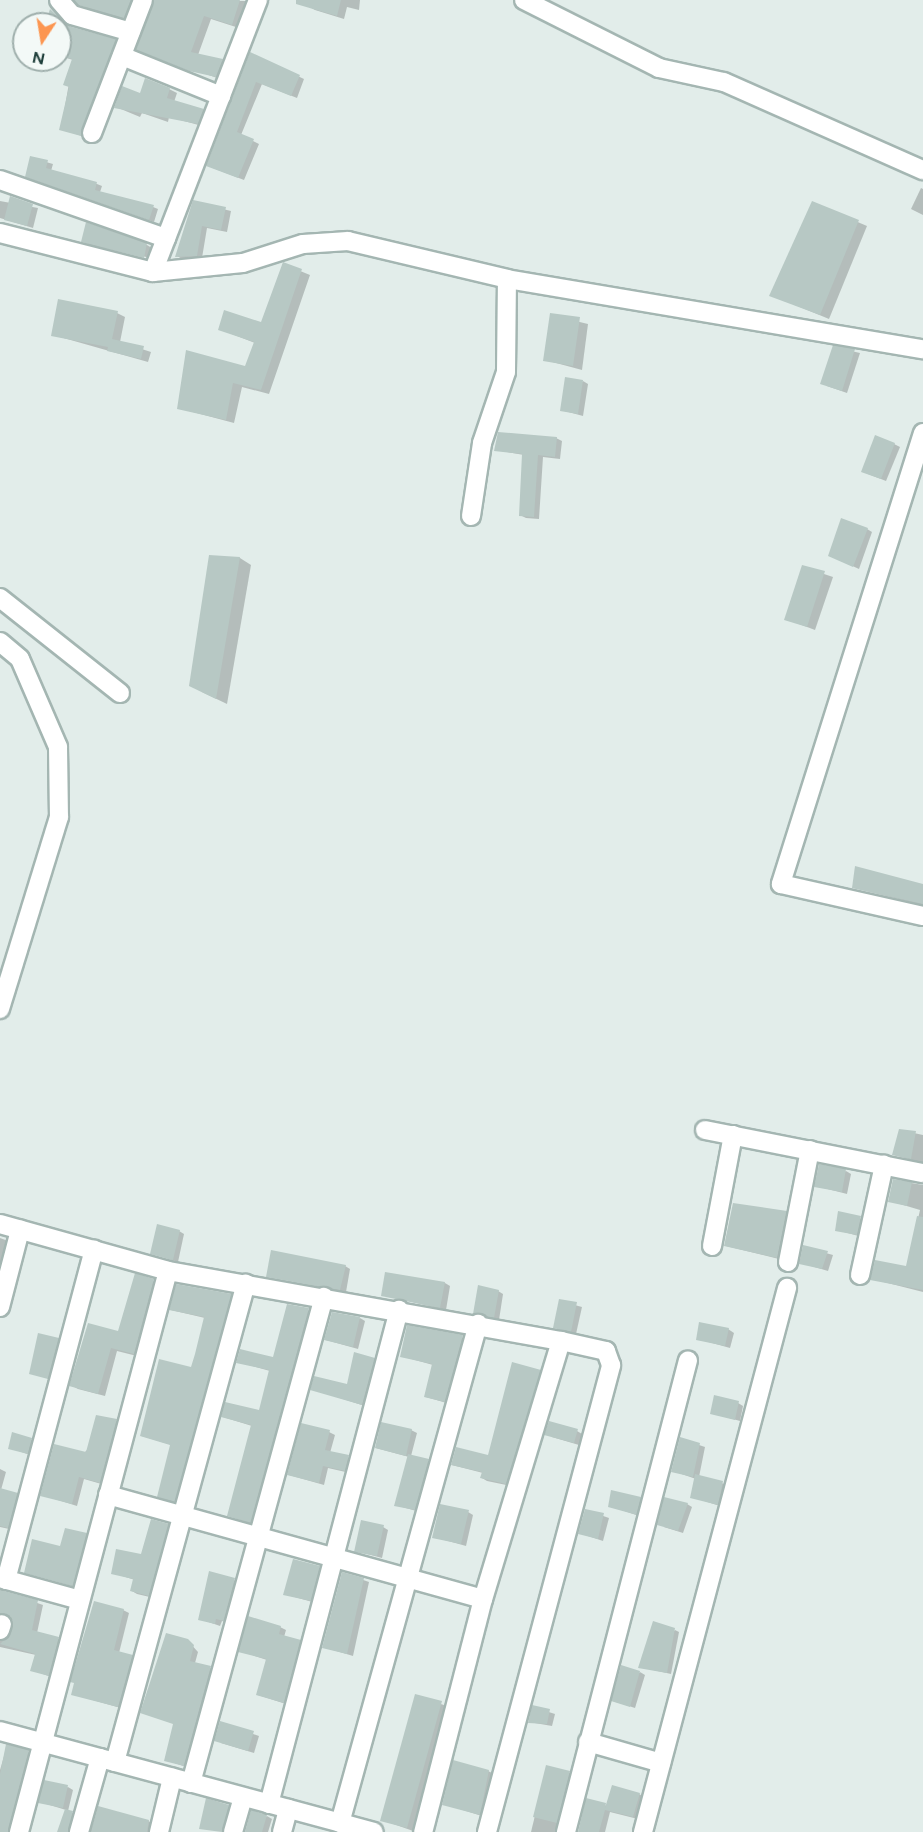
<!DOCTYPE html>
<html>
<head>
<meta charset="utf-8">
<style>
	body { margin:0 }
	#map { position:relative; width:923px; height:1832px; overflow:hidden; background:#e2edea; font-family:Figtree,sans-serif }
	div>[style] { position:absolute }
	.shadow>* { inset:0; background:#0003 }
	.building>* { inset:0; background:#b7c8c4 }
	.roads { filter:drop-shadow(2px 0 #a4b6b2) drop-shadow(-2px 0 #a4b6b2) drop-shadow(0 2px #a4b6b2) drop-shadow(0 -2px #a4b6b2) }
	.minor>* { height:18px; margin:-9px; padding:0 9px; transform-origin:9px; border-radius:9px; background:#fff }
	span { translate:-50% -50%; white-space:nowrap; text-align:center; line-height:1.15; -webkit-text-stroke:6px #f3f9f7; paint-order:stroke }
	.north { position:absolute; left:12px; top:12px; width:60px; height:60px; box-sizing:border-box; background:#f3f9f7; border:2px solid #9fafac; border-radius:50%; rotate:192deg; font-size:16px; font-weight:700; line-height:24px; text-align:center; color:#20403c }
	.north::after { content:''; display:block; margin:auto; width:21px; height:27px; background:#fc9651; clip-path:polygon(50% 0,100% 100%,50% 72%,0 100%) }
</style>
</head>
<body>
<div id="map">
	<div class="shadow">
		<div style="clip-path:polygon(76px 0,140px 0,131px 21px,87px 8px)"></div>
		<div style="clip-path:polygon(154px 0,247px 1px,239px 28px,211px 19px,198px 55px,229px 64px,223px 80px,145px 53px)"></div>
		<div style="clip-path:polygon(310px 0,360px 0,359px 10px,347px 7px,344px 19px,315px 10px,308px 6px)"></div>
		<div style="clip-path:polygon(51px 11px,72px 28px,122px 44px,88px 138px,61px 129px,73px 60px,60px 56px,60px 24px,45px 24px)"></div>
		<div style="clip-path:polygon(251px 54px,304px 79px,297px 98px,262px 84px,241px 135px,259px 144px,244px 180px,213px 168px)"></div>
		<div style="clip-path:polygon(169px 89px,177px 93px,174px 102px,211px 115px,206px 127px,169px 117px,168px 122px,142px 113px,140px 117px,116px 107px,141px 95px)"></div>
		<div style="clip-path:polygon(32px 158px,53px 164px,51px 171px,97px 184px,102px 186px,100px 192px,153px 207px,158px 209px,154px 222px,32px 179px)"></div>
		<div style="clip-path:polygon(921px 188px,923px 189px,923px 215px,911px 209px)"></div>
		<div style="clip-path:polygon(0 201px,38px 208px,33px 228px,0 218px)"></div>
		<div style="clip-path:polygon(194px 202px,231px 211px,227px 232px,207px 228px,202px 258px,182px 259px,177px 256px)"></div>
		<div style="clip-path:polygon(813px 203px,867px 226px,829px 319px,771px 295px)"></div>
		<div style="clip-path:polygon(87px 224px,147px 245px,155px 250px,151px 258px,90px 245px,83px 241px)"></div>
		<div style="clip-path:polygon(283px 264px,310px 275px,269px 394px,242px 387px,234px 423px,178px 408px,246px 367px,255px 343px,219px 329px,262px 324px)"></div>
		<div style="clip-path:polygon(117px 313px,125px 317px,120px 342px,151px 352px,148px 362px,53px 335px)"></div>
		<div style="clip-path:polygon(551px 315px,588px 324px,582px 370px,545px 360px)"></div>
		<div style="clip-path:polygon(834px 347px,860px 353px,847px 393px,827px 386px)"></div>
		<div style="clip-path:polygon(583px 381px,588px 384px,583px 416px,561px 410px)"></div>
		<div style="clip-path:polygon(556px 438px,562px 441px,560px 459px,543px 457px,539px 519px,526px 518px,520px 515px,524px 455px,496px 450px)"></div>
		<div style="clip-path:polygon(894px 444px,900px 447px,886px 481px,868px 474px)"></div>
		<div style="clip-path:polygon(867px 529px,872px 532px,859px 569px,835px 558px)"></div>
		<div style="clip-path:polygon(211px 556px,240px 558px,251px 565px,227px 704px,202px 692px)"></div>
		<div style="clip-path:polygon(803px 567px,833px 577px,815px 630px,786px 619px)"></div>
		<div style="clip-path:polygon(923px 885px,923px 905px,854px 888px)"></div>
		<div style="clip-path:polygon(900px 1130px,923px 1135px,923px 1163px,894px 1155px)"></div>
		<div style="clip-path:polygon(846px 1171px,851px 1174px,847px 1194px,816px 1186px)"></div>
		<div style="clip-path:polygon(894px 1180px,923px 1185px,923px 1292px,872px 1279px,907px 1268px,920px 1210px,890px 1201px)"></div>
		<div style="clip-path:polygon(786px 1212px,791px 1215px,783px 1260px,726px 1246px)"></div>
		<div style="clip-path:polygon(840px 1213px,866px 1220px,862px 1237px,837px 1230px)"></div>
		<div style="clip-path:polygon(179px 1231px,184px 1234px,178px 1262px,151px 1253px)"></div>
		<div style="clip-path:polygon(0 1238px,11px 1242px,0 1285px)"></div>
		<div style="clip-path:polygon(804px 1247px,833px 1255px,828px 1271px,801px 1263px)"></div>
		<div style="clip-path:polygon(345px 1266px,350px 1269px,346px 1292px,268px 1276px)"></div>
		<div style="clip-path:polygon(136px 1275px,160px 1284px,141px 1357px,117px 1351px,105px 1396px,78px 1389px,71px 1385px,119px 1332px)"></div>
		<div style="clip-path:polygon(445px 1283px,450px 1286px,446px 1310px,383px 1295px)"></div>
		<div style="clip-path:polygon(498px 1291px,503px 1294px,499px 1320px,475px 1313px)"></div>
		<div style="clip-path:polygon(231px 1295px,236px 1298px,180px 1504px,164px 1499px,158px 1496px,172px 1445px,142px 1436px,192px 1369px,205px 1318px,171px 1310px)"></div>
		<div style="clip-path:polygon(560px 1301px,582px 1307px,576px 1334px,555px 1327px)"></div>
		<div style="clip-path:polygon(288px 1305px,314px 1312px,256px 1525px,229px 1516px,252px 1426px,223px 1417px,260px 1411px,270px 1371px,238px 1362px,274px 1359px)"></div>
		<div style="clip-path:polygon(360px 1318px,365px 1321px,358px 1349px,326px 1340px)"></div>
		<div style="clip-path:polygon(408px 1327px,468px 1339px,450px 1404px,426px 1397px,433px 1365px,401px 1356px)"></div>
		<div style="clip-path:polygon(728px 1329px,734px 1333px,730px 1348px,698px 1339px)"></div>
		<div style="clip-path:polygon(58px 1340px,64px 1343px,53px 1380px,31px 1373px)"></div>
		<div style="clip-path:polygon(374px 1359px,380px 1362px,368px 1407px,312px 1389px,348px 1385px)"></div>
		<div style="clip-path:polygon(540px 1371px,545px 1374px,511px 1486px,487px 1481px,482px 1478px,483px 1473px,452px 1465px,489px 1457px)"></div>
		<div style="clip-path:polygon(738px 1403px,743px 1406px,740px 1421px,711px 1413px)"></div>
		<div style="clip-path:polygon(116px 1421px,122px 1424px,105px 1485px,84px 1479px,77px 1506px,42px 1495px)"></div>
		<div style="clip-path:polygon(411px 1430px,417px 1433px,411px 1456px,434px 1464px,420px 1512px,395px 1505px,409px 1457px,376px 1448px)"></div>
		<div style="clip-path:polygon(577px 1431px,582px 1434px,579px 1445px,552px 1437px)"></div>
		<div style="clip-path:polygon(329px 1432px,335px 1435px,330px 1453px,354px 1460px,350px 1473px,328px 1468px,324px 1485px,289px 1475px)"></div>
		<div style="clip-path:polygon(13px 1434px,37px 1442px,33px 1456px,10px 1448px)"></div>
		<div style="clip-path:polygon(681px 1439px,705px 1447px,699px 1477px,728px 1485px,723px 1507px,692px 1497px,696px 1479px,673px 1471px)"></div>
		<div style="clip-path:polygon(0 1469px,6px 1472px,1px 1490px,22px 1497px,14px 1530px,0 1527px)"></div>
		<div style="clip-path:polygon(641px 1498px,646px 1501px,642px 1517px,610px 1506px)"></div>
		<div style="clip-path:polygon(687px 1504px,692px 1507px,683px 1533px,664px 1527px)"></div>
		<div style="clip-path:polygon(586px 1510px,609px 1518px,603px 1541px,579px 1533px)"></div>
		<div style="clip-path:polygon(468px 1512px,473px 1515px,466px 1546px,434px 1537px)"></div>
		<div style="clip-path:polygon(168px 1525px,173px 1528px,154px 1598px,137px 1594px,132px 1591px,135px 1580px,113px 1573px,143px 1556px)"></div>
		<div style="clip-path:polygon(383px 1527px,388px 1530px,382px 1558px,356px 1551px)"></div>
		<div style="clip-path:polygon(86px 1534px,92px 1537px,78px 1588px,26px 1572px)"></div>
		<div style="clip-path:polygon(319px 1568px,325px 1571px,316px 1603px,284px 1594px)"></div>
		<div style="clip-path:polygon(210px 1573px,240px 1582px,229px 1623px,222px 1621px,220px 1626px,200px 1619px)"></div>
		<div style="clip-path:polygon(343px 1573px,369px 1582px,353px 1656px,323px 1647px)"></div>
		<div style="clip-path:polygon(0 1590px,43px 1605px,37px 1633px,64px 1641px,54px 1678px,32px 1670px,36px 1655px,0 1647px,0 1641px,8px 1640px,14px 1627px,12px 1615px,0 1619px)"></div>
		<div style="clip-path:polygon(123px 1610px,129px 1613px,119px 1653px,137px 1659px,124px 1709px,72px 1694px)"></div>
		<div style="clip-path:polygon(280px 1627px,286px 1630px,284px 1637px,305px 1644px,289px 1705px,258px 1695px,267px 1660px,240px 1651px)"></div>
		<div style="clip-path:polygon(675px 1630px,679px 1632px,671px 1674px,640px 1667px)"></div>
		<div style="clip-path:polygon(188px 1641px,198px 1652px,195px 1663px,216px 1670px,189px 1768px,166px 1760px,175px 1724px,142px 1712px)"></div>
		<div style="clip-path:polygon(640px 1672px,645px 1675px,635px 1708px,613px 1701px)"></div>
		<div style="clip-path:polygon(416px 1696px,450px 1707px,416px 1832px,382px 1820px)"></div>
		<div style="clip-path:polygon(533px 1707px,555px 1714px,552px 1726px,529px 1722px)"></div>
		<div style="clip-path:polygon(221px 1723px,259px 1736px,254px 1753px,221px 1743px)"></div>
		<div style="clip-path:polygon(7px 1746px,34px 1755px,13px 1832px,0 1832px,0 1770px)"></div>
		<div style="clip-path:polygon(547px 1766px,575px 1775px,561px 1832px,531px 1832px)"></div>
		<div style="clip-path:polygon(488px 1771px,494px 1774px,485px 1817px,444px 1804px)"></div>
		<div style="clip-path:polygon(68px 1787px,73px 1790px,68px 1811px,78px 1816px,75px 1832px,59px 1832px,66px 1810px,40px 1802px)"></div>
		<div style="clip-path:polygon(639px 1794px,644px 1797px,638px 1819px,610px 1812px,605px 1832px,579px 1832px,587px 1800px,607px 1806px)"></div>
		<div style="clip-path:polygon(229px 1806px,234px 1809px,228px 1832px,201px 1828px)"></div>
		<div style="clip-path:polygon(99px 1808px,148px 1821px,154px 1824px,153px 1832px,90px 1832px)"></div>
		<div style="clip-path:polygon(267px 1816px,272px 1819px,268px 1832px,246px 1832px)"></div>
	</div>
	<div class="building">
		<div style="clip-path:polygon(74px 0,131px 0,124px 18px,78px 5px)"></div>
		<div style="clip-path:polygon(154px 0,240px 0,232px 25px,204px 16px,191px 52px,223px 59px,216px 77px,189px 71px,136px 50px)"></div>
		<div style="clip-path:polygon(296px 0,341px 0,337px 16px,296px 4px)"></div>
		<div style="clip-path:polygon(50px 9px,68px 26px,116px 39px,81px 136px,59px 130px,69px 87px,63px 85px,72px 59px,60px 56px,60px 24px,45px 24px)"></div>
		<div style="clip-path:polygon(250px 52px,300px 75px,291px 96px,256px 82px,237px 132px,254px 139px,238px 178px,206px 166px)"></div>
		<div style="clip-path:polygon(145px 78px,170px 88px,167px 98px,204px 109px,198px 124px,114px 108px,122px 86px,140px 93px)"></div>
		<div style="clip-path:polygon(30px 156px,48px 160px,46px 168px,97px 182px,95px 190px,154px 205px,149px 220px,25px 177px)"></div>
		<div style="clip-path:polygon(10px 196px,33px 204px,27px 226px,4px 220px)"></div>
		<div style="clip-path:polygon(193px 200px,226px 207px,221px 230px,202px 226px,197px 256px,175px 257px)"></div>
		<div style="clip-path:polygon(812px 201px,859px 220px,820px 315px,769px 296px)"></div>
		<div style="clip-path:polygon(86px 222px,147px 243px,144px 258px,81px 242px)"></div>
		<div style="clip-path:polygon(283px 262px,302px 269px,261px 390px,233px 383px,226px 420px,177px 409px,186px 350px,245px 366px,254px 342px,218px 330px,224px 310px,261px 322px)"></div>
		<div style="clip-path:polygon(58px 299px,118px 311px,112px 339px,144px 346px,141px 359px,107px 351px,108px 347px,51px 336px)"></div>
		<div style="clip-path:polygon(550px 313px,580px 317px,573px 366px,543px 361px)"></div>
		<div style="clip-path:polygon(833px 345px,855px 349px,842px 391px,820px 384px)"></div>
		<div style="clip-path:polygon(565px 377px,583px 380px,578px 414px,560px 411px)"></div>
		<div style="clip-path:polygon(498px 432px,557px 437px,555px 457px,538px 455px,534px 517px,519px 516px,522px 454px,494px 451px)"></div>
		<div style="clip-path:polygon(875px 435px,895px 443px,881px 479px,861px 472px)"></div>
		<div style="clip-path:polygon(841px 518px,868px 528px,853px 567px,828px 556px)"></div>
		<div style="clip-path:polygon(209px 555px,240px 557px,216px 699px,189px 686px)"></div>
		<div style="clip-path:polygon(802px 565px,825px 571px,807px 627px,784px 620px)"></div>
		<div style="clip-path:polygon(855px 866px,923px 884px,923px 904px,852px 888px)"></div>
		<div style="clip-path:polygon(899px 1129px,916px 1131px,911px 1159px,892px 1155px)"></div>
		<div style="clip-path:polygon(819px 1164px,846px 1169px,842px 1192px,814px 1187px)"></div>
		<div style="clip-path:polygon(893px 1179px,912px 1182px,907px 1206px,888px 1202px)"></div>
		<div style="clip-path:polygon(733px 1203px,787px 1211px,777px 1258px,724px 1246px)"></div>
		<div style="clip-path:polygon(838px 1211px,861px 1216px,857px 1235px,835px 1231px)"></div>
		<div style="clip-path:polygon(917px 1216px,923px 1217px,923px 1290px,870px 1280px,875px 1260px,906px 1266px)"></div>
		<div style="clip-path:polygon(157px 1224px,180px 1230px,173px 1260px,150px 1254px)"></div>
		<div style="clip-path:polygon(803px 1245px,828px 1251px,822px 1269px,799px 1264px)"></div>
		<div style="clip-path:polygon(271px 1250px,346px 1265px,340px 1290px,266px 1277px)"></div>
		<div style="clip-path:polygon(385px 1272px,445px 1282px,440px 1308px,381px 1296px)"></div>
		<div style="clip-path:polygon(135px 1273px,154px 1279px,134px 1354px,111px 1348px,98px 1394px,69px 1386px,88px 1323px,118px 1331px)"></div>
		<div style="clip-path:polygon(176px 1284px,232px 1294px,175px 1502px,157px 1497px,170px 1445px,140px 1436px,159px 1359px,191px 1367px,195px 1354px,204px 1317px,169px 1310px)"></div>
		<div style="clip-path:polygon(478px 1285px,499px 1290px,494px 1318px,473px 1314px)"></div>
		<div style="clip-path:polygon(559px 1299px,577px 1302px,571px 1332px,553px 1328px)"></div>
		<div style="clip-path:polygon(287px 1304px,309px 1308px,251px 1523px,227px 1516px,251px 1425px,221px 1417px,225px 1402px,259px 1410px,269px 1370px,236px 1363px,240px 1349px,273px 1357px)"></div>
		<div style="clip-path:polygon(332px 1312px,360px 1317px,353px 1347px,324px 1340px)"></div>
		<div style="clip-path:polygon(699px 1322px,729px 1328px,725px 1346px,696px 1340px)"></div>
		<div style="clip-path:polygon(407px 1325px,463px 1335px,445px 1402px,424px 1397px,432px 1364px,400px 1357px)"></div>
		<div style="clip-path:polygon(38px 1333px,59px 1338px,48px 1379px,29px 1374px)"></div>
		<div style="clip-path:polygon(354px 1352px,375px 1358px,362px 1405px,310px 1390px,314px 1376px,347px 1384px)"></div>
		<div style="clip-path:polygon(512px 1362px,541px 1370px,506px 1484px,480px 1478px,482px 1472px,451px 1465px,456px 1447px,488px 1455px)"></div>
		<div style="clip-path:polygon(714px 1395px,739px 1401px,735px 1420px,710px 1414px)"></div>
		<div style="clip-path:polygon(96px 1415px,117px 1419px,100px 1483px,79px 1477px,72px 1504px,40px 1496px,54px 1444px,86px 1452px)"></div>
		<div style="clip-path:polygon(549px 1421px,578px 1429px,574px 1443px,544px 1435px)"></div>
		<div style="clip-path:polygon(381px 1422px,412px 1429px,406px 1456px,375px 1448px)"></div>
		<div style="clip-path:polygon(301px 1423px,330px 1430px,325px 1450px,349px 1455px,345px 1471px,323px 1466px,319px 1483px,287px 1475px)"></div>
		<div style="clip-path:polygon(12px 1432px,32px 1438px,28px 1454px,8px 1449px)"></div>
		<div style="clip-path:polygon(680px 1437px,700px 1443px,693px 1477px,671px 1472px)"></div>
		<div style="clip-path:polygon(408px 1454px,429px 1459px,415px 1510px,394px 1506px)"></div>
		<div style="clip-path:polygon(695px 1474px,723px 1481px,718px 1505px,690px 1498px)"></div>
		<div style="clip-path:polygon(0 1488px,18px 1493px,8px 1528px,0 1526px)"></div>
		<div style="clip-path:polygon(611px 1490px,641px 1497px,637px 1515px,608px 1507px)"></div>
		<div style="clip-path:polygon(664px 1497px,688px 1503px,678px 1531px,657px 1525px)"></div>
		<div style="clip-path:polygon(440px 1504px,469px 1510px,461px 1544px,432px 1538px)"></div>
		<div style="clip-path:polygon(585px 1509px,604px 1513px,598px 1539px,578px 1534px)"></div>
		<div style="clip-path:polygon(151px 1519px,169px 1524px,149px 1596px,130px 1591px,133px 1579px,111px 1574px,116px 1549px,141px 1554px)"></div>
		<div style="clip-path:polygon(361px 1520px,384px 1525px,377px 1556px,354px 1552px)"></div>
		<div style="clip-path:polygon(65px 1528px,87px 1533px,73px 1586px,24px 1573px,32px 1539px,60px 1546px)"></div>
		<div style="clip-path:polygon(293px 1559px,320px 1566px,311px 1601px,283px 1595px)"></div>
		<div style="clip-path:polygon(209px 1571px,235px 1578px,224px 1621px,216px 1619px,215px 1624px,198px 1620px)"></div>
		<div style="clip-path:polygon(342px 1572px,364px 1578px,347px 1654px,322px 1648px)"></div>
		<div style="clip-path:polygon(0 1590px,38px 1600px,32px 1630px,59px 1637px,49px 1676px,30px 1671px,35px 1654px,0 1644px,10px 1634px,13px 1622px,10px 1616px,0 1613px)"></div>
		<div style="clip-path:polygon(94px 1601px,124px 1609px,114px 1650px,133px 1655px,118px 1707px,71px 1695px,74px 1683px,70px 1682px)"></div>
		<div style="clip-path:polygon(248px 1616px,281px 1626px,279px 1634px,301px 1640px,284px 1703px,256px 1695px,266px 1659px,238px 1652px)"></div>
		<div style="clip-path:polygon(653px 1621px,675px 1628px,667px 1673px,638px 1668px)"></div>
		<div style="clip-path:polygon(166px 1633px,188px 1639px,194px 1645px,190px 1661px,211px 1666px,184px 1766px,164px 1761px,173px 1724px,140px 1713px)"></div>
		<div style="clip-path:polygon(621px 1665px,640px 1671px,630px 1707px,611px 1701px)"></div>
		<div style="clip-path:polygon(415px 1694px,442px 1701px,407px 1828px,380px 1821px)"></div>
		<div style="clip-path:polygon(532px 1705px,550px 1709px,547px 1724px,528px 1723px)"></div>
		<div style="clip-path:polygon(220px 1721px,254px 1731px,248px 1751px,214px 1741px)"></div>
		<div style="clip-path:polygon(6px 1744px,29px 1750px,8px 1832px,0 1832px,0 1774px)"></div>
		<div style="clip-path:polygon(453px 1760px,489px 1770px,480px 1815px,442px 1805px)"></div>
		<div style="clip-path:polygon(546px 1765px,570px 1771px,557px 1823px,533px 1817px)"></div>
		<div style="clip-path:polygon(44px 1780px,68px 1785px,63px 1808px,38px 1803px)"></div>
		<div style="clip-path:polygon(612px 1785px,640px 1793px,633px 1817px,605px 1810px,599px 1832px,578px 1832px,586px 1798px,606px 1803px,605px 1808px)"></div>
		<div style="clip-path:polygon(206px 1798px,229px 1805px,222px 1832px,199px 1829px)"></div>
		<div style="clip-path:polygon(98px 1806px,149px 1820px,147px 1832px,91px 1832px)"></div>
		<div style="clip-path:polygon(65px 1809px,73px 1811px,68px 1832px,57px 1832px)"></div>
		<div style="clip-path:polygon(251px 1810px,267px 1815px,262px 1832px,245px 1832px)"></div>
	</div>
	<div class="roads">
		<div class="minor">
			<div style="left:59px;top:0;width:20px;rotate:49deg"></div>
			<div style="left:72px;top:15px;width:61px;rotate:16.1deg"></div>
			<div style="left:524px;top:0;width:151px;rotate:26.7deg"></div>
			<div style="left:659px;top:68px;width:66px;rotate:12.2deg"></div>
			<div style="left:724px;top:82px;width:218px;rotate:23.9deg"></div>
			<div style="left:122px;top:56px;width:107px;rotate:22deg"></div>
			<div style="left:92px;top:133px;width:142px;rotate:-69deg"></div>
			<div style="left:0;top:180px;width:176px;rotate:19.3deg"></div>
			<div style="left:0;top:233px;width:158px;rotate:14.3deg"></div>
			<div style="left:153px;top:272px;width:90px;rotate:-5.7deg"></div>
			<div style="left:243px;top:263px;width:63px;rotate:-17.6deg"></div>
			<div style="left:303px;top:244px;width:45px;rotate:-3.8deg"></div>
			<div style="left:348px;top:241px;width:163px;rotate:13.4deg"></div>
			<div style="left:507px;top:279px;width:422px;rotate:9.6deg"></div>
			<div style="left:153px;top:272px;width:292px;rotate:-68.9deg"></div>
			<div style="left:923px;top:433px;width:473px;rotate:107.5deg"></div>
			<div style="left:781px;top:884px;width:146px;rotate:12.7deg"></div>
			<div style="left:471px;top:516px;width:74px;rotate:-81.4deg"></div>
			<div style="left:482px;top:443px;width:75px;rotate:-71.3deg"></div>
			<div style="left:506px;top:372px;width:93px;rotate:-89.4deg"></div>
			<div style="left:0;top:598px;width:153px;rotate:38.4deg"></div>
			<div style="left:0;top:642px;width:26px;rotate:40deg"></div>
			<div style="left:20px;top:659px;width:96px;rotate:66.6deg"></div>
			<div style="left:58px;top:747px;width:70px;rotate:89.2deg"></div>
			<div style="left:59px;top:817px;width:201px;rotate:107.1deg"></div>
			<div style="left:705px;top:1130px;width:222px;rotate:11.2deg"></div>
			<div style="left:0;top:1224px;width:174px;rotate:15.6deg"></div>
			<div style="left:168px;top:1271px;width:399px;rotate:10.1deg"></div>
			<div style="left:561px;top:1341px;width:270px;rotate:106.8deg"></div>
			<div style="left:483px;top:1599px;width:241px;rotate:104.4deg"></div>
			<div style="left:712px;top:1246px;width:113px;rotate:-79.3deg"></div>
			<div style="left:788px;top:1262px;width:114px;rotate:-78.9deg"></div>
			<div style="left:860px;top:1275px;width:113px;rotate:-77.7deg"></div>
			<div style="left:0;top:1307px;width:80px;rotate:-75.4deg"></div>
			<div style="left:108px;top:1495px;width:389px;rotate:15.5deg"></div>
			<div style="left:0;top:1578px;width:83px;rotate:15.4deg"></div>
			<div style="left:6px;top:1580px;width:342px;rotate:-75.1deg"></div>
			<div style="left:0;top:1630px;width:6px;rotate:-72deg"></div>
			<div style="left:0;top:1731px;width:387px;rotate:15.1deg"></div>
			<div style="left:588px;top:1742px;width:76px;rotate:16deg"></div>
			<div style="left:115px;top:1762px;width:496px;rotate:-74.7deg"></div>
			<div style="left:191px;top:1783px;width:504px;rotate:-74.7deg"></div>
			<div style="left:269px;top:1804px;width:511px;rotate:-75.26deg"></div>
			<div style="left:340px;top:1823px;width:518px;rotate:-74.54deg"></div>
			<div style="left:19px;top:1832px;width:580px;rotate:-75.13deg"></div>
			<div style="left:79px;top:1832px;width:77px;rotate:-74.2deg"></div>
			<div style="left:159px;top:1832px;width:56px;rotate:-76.5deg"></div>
			<div style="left:233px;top:1832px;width:36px;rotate:-74deg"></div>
			<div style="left:282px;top:1832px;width:24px;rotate:-75deg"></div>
			<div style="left:487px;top:1832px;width:483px;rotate:-75.1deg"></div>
			<div style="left:611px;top:1365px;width:15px;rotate:-110deg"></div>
			<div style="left:606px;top:1351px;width:46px;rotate:-167.5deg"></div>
			<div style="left:566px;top:1832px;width:487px;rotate:-75.5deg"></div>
			<div style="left:643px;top:1832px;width:563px;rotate:-75.17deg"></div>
		</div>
	</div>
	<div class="north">N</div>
</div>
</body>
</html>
